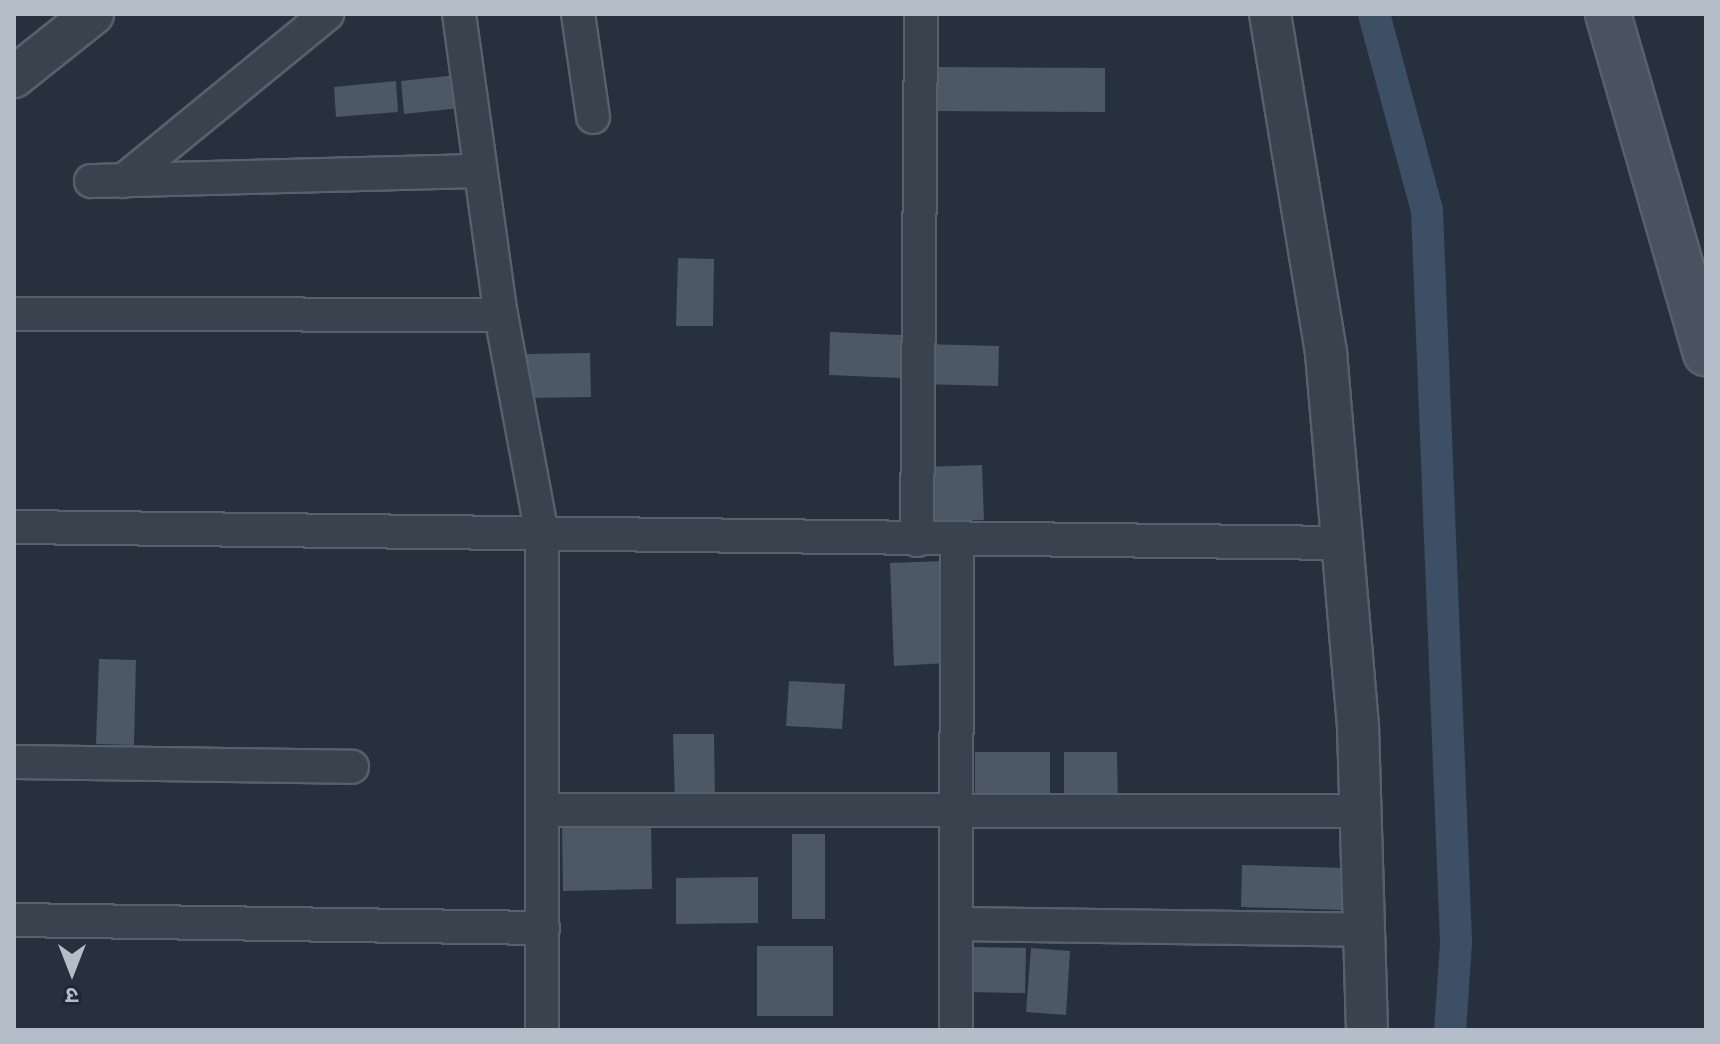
<!DOCTYPE html>
<html>
<head>
<meta charset="utf-8">
<style>
	body { margin:0 }
	#map { position:relative; width:1720px; height:1044px; overflow:hidden; background:#26313d; font-family:"PT Sans Narrow","Noto Sans Devanagari",sans-serif }
	div>[style] { position:absolute }
	.canal>* { height:32px; margin:-16px; padding:0 16px; transform-origin:16px; border-radius:16px; background:#3c4f65 }
	.building>* { inset:0; background:#4c5865 }
	.roads { filter:drop-shadow(2px 0 #57606b) drop-shadow(-2px 0 #57606b) drop-shadow(0 2px #57606b) drop-shadow(0 -2px #57606b) }
	.minor>* { height:32px; margin:-16px; padding:0 16px; transform-origin:16px; border-radius:16px; background:#39424d }
	.tertiary>* { height:40px; margin:-20px; padding:0 20px; transform-origin:20px; border-radius:20px; background:#39424d }
	.secondary>* { height:44px; margin:-22px; padding:0 22px; transform-origin:22px; border-radius:22px; background:#485260 }
	span { translate:-50% -50%; white-space:nowrap; text-align:center; line-height:1.15; -webkit-text-stroke:6px #1e2732; paint-order:stroke }
	.frame { position:absolute; inset:0; border:16px solid #b5bdc8; pointer-events:none }
	.north { position:absolute; left:32px; top:932px; width:80px; height:80px; -webkit-text-stroke:6px #1e2732; paint-order:stroke; rotate:180deg; font-size:22px; font-weight:700; line-height:32px; text-align:center; color:#b5bdc8 }
	.north::after { content:''; display:block; margin:auto; width:28px; height:36px; background:#b5bdc8; clip-path:polygon(50% 0,100% 100%,50% 72%,0 100%) }
</style>
</head>
<body>
<div id="map">
	<div class="canal">
		<div style="left:1374px;top:14px;width:203px;rotate:74.9deg"></div>
		<div style="left:1427px;top:210px;width:734px;rotate:87.73deg"></div>
		<div style="left:1456px;top:943px;width:87px;rotate:93.9deg"></div>
	</div>
	<div class="building">
		<div style="clip-path:polygon(925px 67px,1105px 68px,1105px 112px,924px 111px)"></div>
		<div style="clip-path:polygon(466px 74px,470px 107px,404px 114px,401px 81px)"></div>
		<div style="clip-path:polygon(396px 81px,398px 112px,336px 117px,334px 87px)"></div>
		<div style="clip-path:polygon(678px 258px,714px 259px,713px 326px,676px 326px)"></div>
		<div style="clip-path:polygon(830px 332px,902px 335px,901px 378px,829px 375px)"></div>
		<div style="clip-path:polygon(921px 344px,999px 346px,998px 386px,920px 384px)"></div>
		<div style="clip-path:polygon(590px 353px,591px 397px,527px 398px,527px 354px)"></div>
		<div style="clip-path:polygon(982px 465px,984px 520px,924px 522px,923px 467px)"></div>
		<div style="clip-path:polygon(944px 561px,948px 663px,894px 666px,890px 563px)"></div>
		<div style="clip-path:polygon(99px 659px,136px 660px,134px 745px,96px 744px)"></div>
		<div style="clip-path:polygon(789px 681px,845px 684px,842px 729px,786px 726px)"></div>
		<div style="clip-path:polygon(673px 734px,714px 734px,715px 801px,675px 802px)"></div>
		<div style="clip-path:polygon(975px 752px,1050px 752px,1050px 807px,975px 807px)"></div>
		<div style="clip-path:polygon(1064px 752px,1117px 752px,1118px 807px,1064px 808px)"></div>
		<div style="clip-path:polygon(651px 821px,652px 889px,563px 891px,562px 823px)"></div>
		<div style="clip-path:polygon(792px 834px,825px 834px,825px 919px,792px 919px)"></div>
		<div style="clip-path:polygon(1242px 865px,1345px 868px,1344px 910px,1241px 907px)"></div>
		<div style="clip-path:polygon(758px 877px,758px 923px,676px 924px,676px 878px)"></div>
		<div style="clip-path:polygon(757px 946px,833px 946px,833px 1016px,757px 1016px)"></div>
		<div style="clip-path:polygon(969px 947px,1026px 948px,1025px 993px,968px 992px)"></div>
		<div style="clip-path:polygon(1031px 948px,1070px 951px,1066px 1015px,1026px 1012px)"></div>
	</div>
	<div class="roads">
		<div class="minor">
			<div style="left:459px;top:14px;width:304px;rotate:82.1deg"></div>
			<div style="left:501px;top:315px;width:224px;rotate:79.4deg"></div>
			<div style="left:542px;top:535px;width:495px;rotate:90deg"></div>
			<div style="left:578px;top:14px;width:104px;rotate:81.7deg"></div>
			<div style="left:91px;top:181px;width:389px;rotate:-1.5deg"></div>
			<div style="left:123px;top:181px;width:264px;rotate:-39.3deg"></div>
			<div style="left:14px;top:314px;width:487px;rotate:0.1deg"></div>
			<div style="left:14px;top:527px;width:1327px;rotate:0.69deg"></div>
			<div style="left:917px;top:540px;width:526px;rotate:-89.56deg"></div>
			<div style="left:14px;top:762px;width:338px;rotate:0.8deg"></div>
			<div style="left:542px;top:810px;width:820px;rotate:0.07deg"></div>
			<div style="left:14px;top:920px;width:529px;rotate:0.87deg"></div>
			<div style="left:956px;top:924px;width:410px;rotate:0.8deg"></div>
			<div style="left:956px;top:1030px;width:490px;rotate:-89.9deg"></div>
		</div>
		<div class="tertiary">
			<div style="left:1270px;top:14px;width:344px;rotate:80.6deg"></div>
			<div style="left:1326px;top:353px;width:375px;rotate:85.1deg"></div>
			<div style="left:1358px;top:727px;width:303px;rotate:88.3deg"></div>
			<div style="left:14px;top:77px;width:101px;rotate:-38.6deg"></div>
		</div>
		<div class="secondary">
			<div style="left:1608px;top:14px;width:353px;rotate:73.9deg"></div>
		</div>
	</div>
	<div class="frame"></div>
	<div class="north">उ</div>
</div>
</body>
</html>
